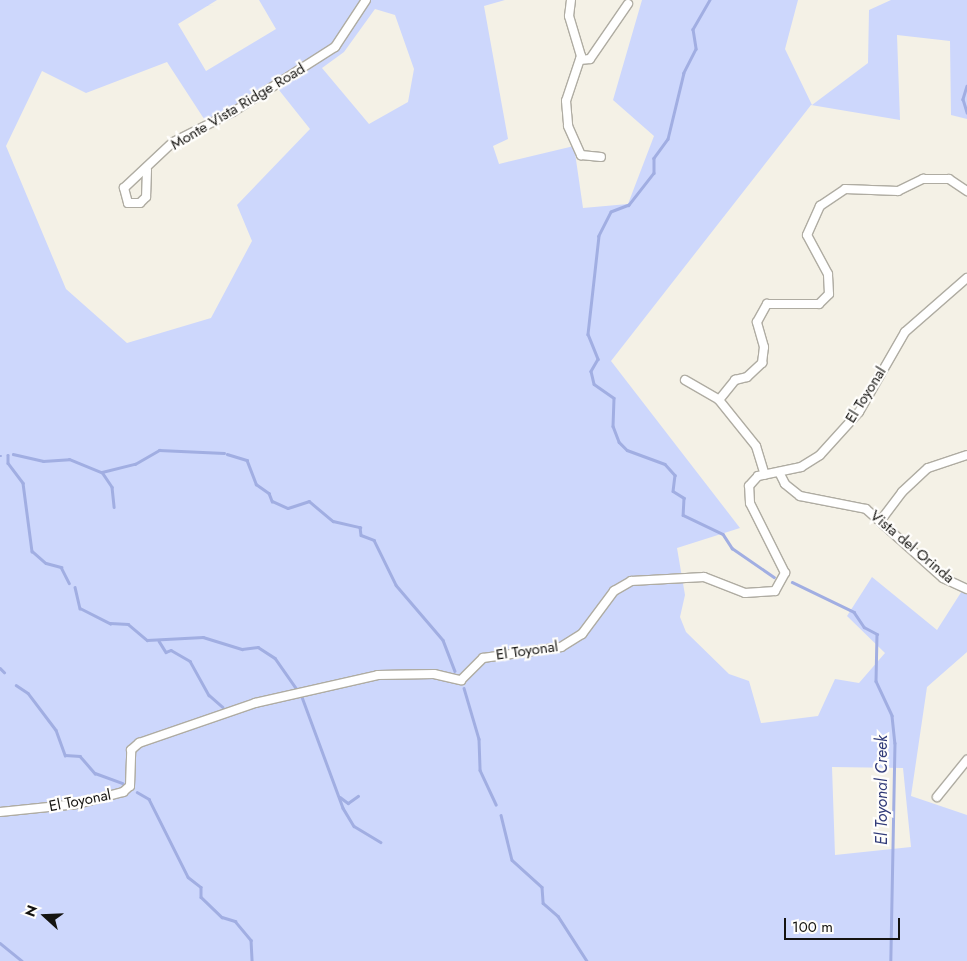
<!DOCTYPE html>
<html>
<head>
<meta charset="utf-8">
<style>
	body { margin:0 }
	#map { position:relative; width:967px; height:961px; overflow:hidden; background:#f4f1e6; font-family:Jost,sans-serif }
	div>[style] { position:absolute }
	.green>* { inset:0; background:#cdd7fc }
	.stream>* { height:2.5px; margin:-1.25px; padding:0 1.25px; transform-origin:1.25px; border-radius:1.25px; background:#a1aee2 }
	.roads { filter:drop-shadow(1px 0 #afaca2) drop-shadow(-1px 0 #afaca2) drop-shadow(0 1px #afaca2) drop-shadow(0 -1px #afaca2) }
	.minor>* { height:8px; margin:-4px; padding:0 4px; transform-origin:4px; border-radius:4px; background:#fff }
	span { translate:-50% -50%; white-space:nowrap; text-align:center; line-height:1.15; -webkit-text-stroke:4.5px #fffefc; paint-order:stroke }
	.street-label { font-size:15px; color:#151411 }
	.water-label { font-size:16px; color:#313b79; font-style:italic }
	.north { position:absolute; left:20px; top:891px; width:50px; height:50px; -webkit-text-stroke:4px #fffefc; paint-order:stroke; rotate:290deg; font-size:14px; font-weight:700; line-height:20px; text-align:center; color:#151411 }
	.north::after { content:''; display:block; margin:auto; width:18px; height:22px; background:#151411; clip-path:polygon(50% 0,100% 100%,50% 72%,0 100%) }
	.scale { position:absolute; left:784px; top:918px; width:116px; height:22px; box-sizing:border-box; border:2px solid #151411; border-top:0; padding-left:6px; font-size:15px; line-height:18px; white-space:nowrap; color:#151411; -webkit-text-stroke:4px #fffefc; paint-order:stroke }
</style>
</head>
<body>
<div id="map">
	<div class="green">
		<div style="clip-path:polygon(evenodd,0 0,217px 0,178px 24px,206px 71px,276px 29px,259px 0,505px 0,484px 6px,508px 139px,493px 146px,499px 164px,574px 146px,583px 208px,628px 204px,654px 136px,613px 100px,642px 0,798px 0,785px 49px,812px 105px,868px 63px,869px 10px,891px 0,967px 0,967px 119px,951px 115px,950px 41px,897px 35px,900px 120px,811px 105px,611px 361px,740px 528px,677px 548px,685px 595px,680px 617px,686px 632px,729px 674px,749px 681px,761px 723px,818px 716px,835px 679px,859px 683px,885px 653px,847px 616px,872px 577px,937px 630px,967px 583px,967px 652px,927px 687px,911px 796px,967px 815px,967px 961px,0 961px,0 0,375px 9px,395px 15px,414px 69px,408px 102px,369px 124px,322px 68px,344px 52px,375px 9px,0 0,167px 62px,208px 125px,275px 85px,310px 129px,237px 205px,252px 241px,211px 318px,127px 343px,66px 289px,6px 146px,42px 71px,86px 93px,167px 62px,0 0,832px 767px,903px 768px,911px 847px,835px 855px,832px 767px)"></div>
	</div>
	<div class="stream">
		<div style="left:710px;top:0;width:34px;rotate:120deg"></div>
		<div style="left:693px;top:29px;width:20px;rotate:81deg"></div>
		<div style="left:696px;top:49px;width:27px;rotate:117deg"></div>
		<div style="left:684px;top:73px;width:68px;rotate:103.6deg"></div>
		<div style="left:668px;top:139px;width:24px;rotate:126deg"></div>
		<div style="left:654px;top:158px;width:15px;rotate:90deg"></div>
		<div style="left:654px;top:173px;width:41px;rotate:128deg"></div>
		<div style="left:629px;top:205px;width:19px;rotate:159deg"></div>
		<div style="left:611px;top:212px;width:27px;rotate:117deg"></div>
		<div style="left:599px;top:236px;width:99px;rotate:96.4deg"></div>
		<div style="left:588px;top:334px;width:27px;rotate:68deg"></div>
		<div style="left:598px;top:359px;width:14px;rotate:120deg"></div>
		<div style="left:591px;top:371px;width:13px;rotate:77deg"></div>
		<div style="left:594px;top:384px;width:24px;rotate:35deg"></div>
		<div style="left:614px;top:398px;width:28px;rotate:92deg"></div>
		<div style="left:613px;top:426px;width:17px;rotate:69deg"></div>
		<div style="left:619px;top:442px;width:11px;rotate:45deg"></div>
		<div style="left:627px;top:450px;width:40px;rotate:20.2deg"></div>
		<div style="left:665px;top:464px;width:15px;rotate:48deg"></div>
		<div style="left:675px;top:475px;width:16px;rotate:97deg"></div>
		<div style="left:673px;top:491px;width:13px;rotate:32deg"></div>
		<div style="left:684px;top:498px;width:17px;rotate:93deg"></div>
		<div style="left:683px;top:515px;width:44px;rotate:25.4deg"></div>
		<div style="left:723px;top:534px;width:17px;rotate:57deg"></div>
		<div style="left:732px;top:548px;width:51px;rotate:34.6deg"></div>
		<div style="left:967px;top:86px;width:14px;rotate:107deg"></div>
		<div style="left:963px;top:99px;width:14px;rotate:73deg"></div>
		<div style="left:13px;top:454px;width:31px;rotate:13deg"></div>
		<div style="left:43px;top:461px;width:26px;rotate:-4deg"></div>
		<div style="left:69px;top:459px;width:35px;rotate:22deg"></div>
		<div style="left:102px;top:472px;width:34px;rotate:-14deg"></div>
		<div style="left:135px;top:464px;width:28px;rotate:-30deg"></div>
		<div style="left:159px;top:450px;width:65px;rotate:2.6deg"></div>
		<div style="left:227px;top:454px;width:21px;rotate:17deg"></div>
		<div style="left:247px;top:460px;width:26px;rotate:69deg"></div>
		<div style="left:256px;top:484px;width:16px;rotate:35deg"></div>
		<div style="left:269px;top:493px;width:9px;rotate:69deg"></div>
		<div style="left:272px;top:501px;width:17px;rotate:24deg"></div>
		<div style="left:288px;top:508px;width:22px;rotate:-18deg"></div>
		<div style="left:309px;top:501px;width:31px;rotate:40deg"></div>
		<div style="left:333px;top:521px;width:28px;rotate:13deg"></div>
		<div style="left:360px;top:527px;width:8px;rotate:83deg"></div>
		<div style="left:361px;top:535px;width:14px;rotate:21deg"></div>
		<div style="left:374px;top:540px;width:50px;rotate:63.9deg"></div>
		<div style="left:396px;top:585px;width:72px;rotate:49.5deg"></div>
		<div style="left:443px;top:640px;width:33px;rotate:69deg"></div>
		<div style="left:8px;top:455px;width:8px;rotate:90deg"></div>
		<div style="left:8px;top:463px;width:25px;rotate:53deg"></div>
		<div style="left:23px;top:483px;width:69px;rotate:82.5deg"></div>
		<div style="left:32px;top:551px;width:18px;rotate:41deg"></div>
		<div style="left:46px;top:563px;width:16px;rotate:15deg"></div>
		<div style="left:61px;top:567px;width:18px;rotate:63deg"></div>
		<div style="left:0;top:456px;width:1px"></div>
		<div style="left:102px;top:472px;width:18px;rotate:56deg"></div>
		<div style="left:112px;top:487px;width:20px;rotate:84deg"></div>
		<div style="left:792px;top:582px;width:69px;rotate:25.8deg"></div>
		<div style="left:854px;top:612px;width:18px;rotate:56deg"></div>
		<div style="left:864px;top:627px;width:15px;rotate:28deg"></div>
		<div style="left:877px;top:634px;width:47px;rotate:91.2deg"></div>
		<div style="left:876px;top:681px;width:38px;rotate:65deg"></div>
		<div style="left:892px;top:716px;width:27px;rotate:84deg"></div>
		<div style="left:895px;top:743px;width:218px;rotate:91.1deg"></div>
		<div style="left:75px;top:587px;width:22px;rotate:77deg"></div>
		<div style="left:80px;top:608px;width:34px;rotate:27deg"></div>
		<div style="left:110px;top:623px;width:18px;rotate:3deg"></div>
		<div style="left:128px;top:624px;width:25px;rotate:40deg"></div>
		<div style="left:147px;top:640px;width:56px;rotate:-3.1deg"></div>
		<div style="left:203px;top:637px;width:41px;rotate:17.1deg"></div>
		<div style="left:242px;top:649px;width:16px;rotate:-7deg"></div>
		<div style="left:258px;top:647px;width:20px;rotate:33deg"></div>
		<div style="left:275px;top:658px;width:37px;rotate:55deg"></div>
		<div style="left:159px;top:641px;width:13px;rotate:58deg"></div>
		<div style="left:166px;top:652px;width:5px;rotate:-22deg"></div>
		<div style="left:171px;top:650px;width:22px;rotate:30deg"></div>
		<div style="left:190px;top:661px;width:39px;rotate:61deg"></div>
		<div style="left:209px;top:695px;width:18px;rotate:41deg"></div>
		<div style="left:0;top:668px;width:6px;rotate:45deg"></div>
		<div style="left:16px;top:685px;width:14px;rotate:34deg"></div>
		<div style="left:28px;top:693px;width:46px;rotate:52.9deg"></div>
		<div style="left:56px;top:730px;width:27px;rotate:70deg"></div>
		<div style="left:65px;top:755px;width:15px;rotate:4deg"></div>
		<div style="left:80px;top:756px;width:23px;rotate:49deg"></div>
		<div style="left:95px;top:773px;width:29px;rotate:20deg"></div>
		<div style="left:464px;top:688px;width:53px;rotate:73.6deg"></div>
		<div style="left:479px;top:739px;width:31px;rotate:88deg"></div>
		<div style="left:480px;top:770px;width:38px;rotate:65deg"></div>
		<div style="left:302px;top:697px;width:118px;rotate:69.7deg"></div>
		<div style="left:343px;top:808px;width:21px;rotate:59deg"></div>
		<div style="left:354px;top:826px;width:31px;rotate:31deg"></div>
		<div style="left:137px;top:792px;width:14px;rotate:30deg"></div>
		<div style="left:149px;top:799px;width:87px;rotate:63.4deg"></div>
		<div style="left:188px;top:877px;width:16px;rotate:38deg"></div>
		<div style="left:201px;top:887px;width:10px;rotate:90deg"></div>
		<div style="left:201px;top:897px;width:29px;rotate:44deg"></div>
		<div style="left:222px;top:917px;width:14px;rotate:17deg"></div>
		<div style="left:235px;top:921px;width:25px;rotate:50deg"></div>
		<div style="left:251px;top:940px;width:21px;rotate:87deg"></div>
		<div style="left:340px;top:797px;width:10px;rotate:37deg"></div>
		<div style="left:348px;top:803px;width:12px;rotate:-35deg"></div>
		<div style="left:501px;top:815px;width:46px;rotate:76.3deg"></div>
		<div style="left:512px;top:860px;width:40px;rotate:42deg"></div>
		<div style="left:542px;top:887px;width:16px;rotate:86deg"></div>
		<div style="left:543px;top:903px;width:20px;rotate:41deg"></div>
		<div style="left:558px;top:916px;width:54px;rotate:57.2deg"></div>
		<div style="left:0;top:943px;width:28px;rotate:39deg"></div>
	</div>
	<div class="roads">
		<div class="minor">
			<div style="left:571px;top:0;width:16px;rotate:97deg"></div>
			<div style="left:569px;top:16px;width:42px;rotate:73.3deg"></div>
			<div style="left:581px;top:56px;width:47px;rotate:108.4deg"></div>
			<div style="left:566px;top:101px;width:25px;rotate:85deg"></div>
			<div style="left:568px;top:126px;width:32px;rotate:66deg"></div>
			<div style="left:581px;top:155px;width:20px;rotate:6deg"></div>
			<div style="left:580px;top:60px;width:10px;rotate:-6deg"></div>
			<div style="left:590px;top:59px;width:67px;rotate:-55.4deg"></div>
			<div style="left:147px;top:170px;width:27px;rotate:92deg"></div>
			<div style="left:146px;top:197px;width:8px;rotate:135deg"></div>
			<div style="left:140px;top:203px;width:12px;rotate:180deg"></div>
			<div style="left:128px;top:203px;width:16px;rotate:-105deg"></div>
			<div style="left:124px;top:188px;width:67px;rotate:-43.2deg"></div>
			<div style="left:173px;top:142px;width:67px;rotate:-26.6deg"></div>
			<div style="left:233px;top:112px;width:121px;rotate:-32.5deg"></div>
			<div style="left:335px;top:47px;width:56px;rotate:-56.6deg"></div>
			<div style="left:685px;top:380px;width:39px;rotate:30deg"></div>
			<div style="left:719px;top:400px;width:59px;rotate:51.2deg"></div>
			<div style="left:756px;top:446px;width:30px;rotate:73deg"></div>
			<div style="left:719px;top:400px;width:26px;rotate:-51deg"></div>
			<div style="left:735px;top:380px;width:12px;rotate:-14deg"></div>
			<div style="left:747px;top:377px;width:21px;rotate:-43deg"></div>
			<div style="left:762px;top:363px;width:16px;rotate:-83deg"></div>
			<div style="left:764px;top:347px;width:26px;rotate:-106deg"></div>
			<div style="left:757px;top:322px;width:21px;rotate:-61deg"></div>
			<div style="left:767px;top:304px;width:52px"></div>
			<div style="left:819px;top:304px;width:14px;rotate:-45deg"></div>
			<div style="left:829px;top:294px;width:20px;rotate:-93deg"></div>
			<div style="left:828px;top:274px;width:44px;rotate:-118.3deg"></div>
			<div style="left:807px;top:235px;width:32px;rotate:-66deg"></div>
			<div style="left:820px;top:206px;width:30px;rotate:-34deg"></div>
			<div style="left:845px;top:189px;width:53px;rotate:2.2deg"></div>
			<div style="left:898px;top:191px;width:28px;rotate:-26deg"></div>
			<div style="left:923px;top:179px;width:26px"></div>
			<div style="left:949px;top:179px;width:22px;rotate:34deg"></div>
			<div style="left:779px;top:472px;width:13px;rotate:63deg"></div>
			<div style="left:785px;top:484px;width:19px;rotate:39deg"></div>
			<div style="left:800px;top:496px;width:67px;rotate:11.1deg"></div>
			<div style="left:866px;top:509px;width:103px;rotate:41.9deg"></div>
			<div style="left:943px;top:578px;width:26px;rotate:25deg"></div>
			<div style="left:881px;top:520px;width:35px;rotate:-53deg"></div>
			<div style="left:902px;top:492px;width:35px;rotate:-43deg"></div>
			<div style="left:928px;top:468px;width:41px;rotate:-18.4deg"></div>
			<div style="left:937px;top:797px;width:48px;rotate:-51deg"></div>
			<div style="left:0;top:812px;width:78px;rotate:-5.9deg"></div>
			<div style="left:78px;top:804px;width:47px;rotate:-14.9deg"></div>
			<div style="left:123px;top:792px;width:9px;rotate:-41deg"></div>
			<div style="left:130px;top:786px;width:36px;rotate:-88deg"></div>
			<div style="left:131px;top:750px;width:11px;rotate:-41deg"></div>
			<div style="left:139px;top:743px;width:123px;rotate:-19deg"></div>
			<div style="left:255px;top:703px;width:126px;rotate:-12.8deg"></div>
			<div style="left:378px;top:675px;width:56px;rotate:-1deg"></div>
			<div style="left:434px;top:674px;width:28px;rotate:13deg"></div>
			<div style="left:461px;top:680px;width:31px;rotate:-45deg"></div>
			<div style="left:483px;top:658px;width:79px;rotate:-8deg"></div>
			<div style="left:561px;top:647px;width:25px;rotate:-32deg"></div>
			<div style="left:582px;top:634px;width:54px;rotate:-53.3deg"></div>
			<div style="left:614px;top:591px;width:20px;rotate:-30deg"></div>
			<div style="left:631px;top:581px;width:73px;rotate:-3.1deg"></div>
			<div style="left:704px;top:577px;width:44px;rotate:21.3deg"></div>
			<div style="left:745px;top:593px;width:30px;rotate:-4deg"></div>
			<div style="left:775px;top:591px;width:21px;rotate:-61deg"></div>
			<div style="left:785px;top:573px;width:78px;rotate:-116.6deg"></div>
			<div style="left:750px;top:503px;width:17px;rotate:-93deg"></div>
			<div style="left:749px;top:486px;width:13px;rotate:-48deg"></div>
			<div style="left:758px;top:476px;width:44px;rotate:-11.8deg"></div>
			<div style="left:801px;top:467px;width:22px;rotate:-32deg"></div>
			<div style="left:820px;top:455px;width:58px;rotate:-47.8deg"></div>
			<div style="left:859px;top:412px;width:92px;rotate:-60.1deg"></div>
			<div style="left:905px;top:332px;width:82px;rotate:-41.1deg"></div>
		</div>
	</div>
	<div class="street-label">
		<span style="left:238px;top:107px;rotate:-31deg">Monte Vista Ridge Road</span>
		<span style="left:866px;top:395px;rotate:-58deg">El Toyonal</span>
		<span style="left:912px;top:547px;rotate:40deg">Vista del Orinda</span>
		<span style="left:527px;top:651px;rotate:-8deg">El Toyonal</span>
		<span style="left:80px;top:801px;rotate:-11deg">El Toyonal</span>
	</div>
	<div class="water-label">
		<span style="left:882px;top:790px;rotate:-90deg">El Toyonal Creek</span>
	</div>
	<div class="north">N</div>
	<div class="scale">100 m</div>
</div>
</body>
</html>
